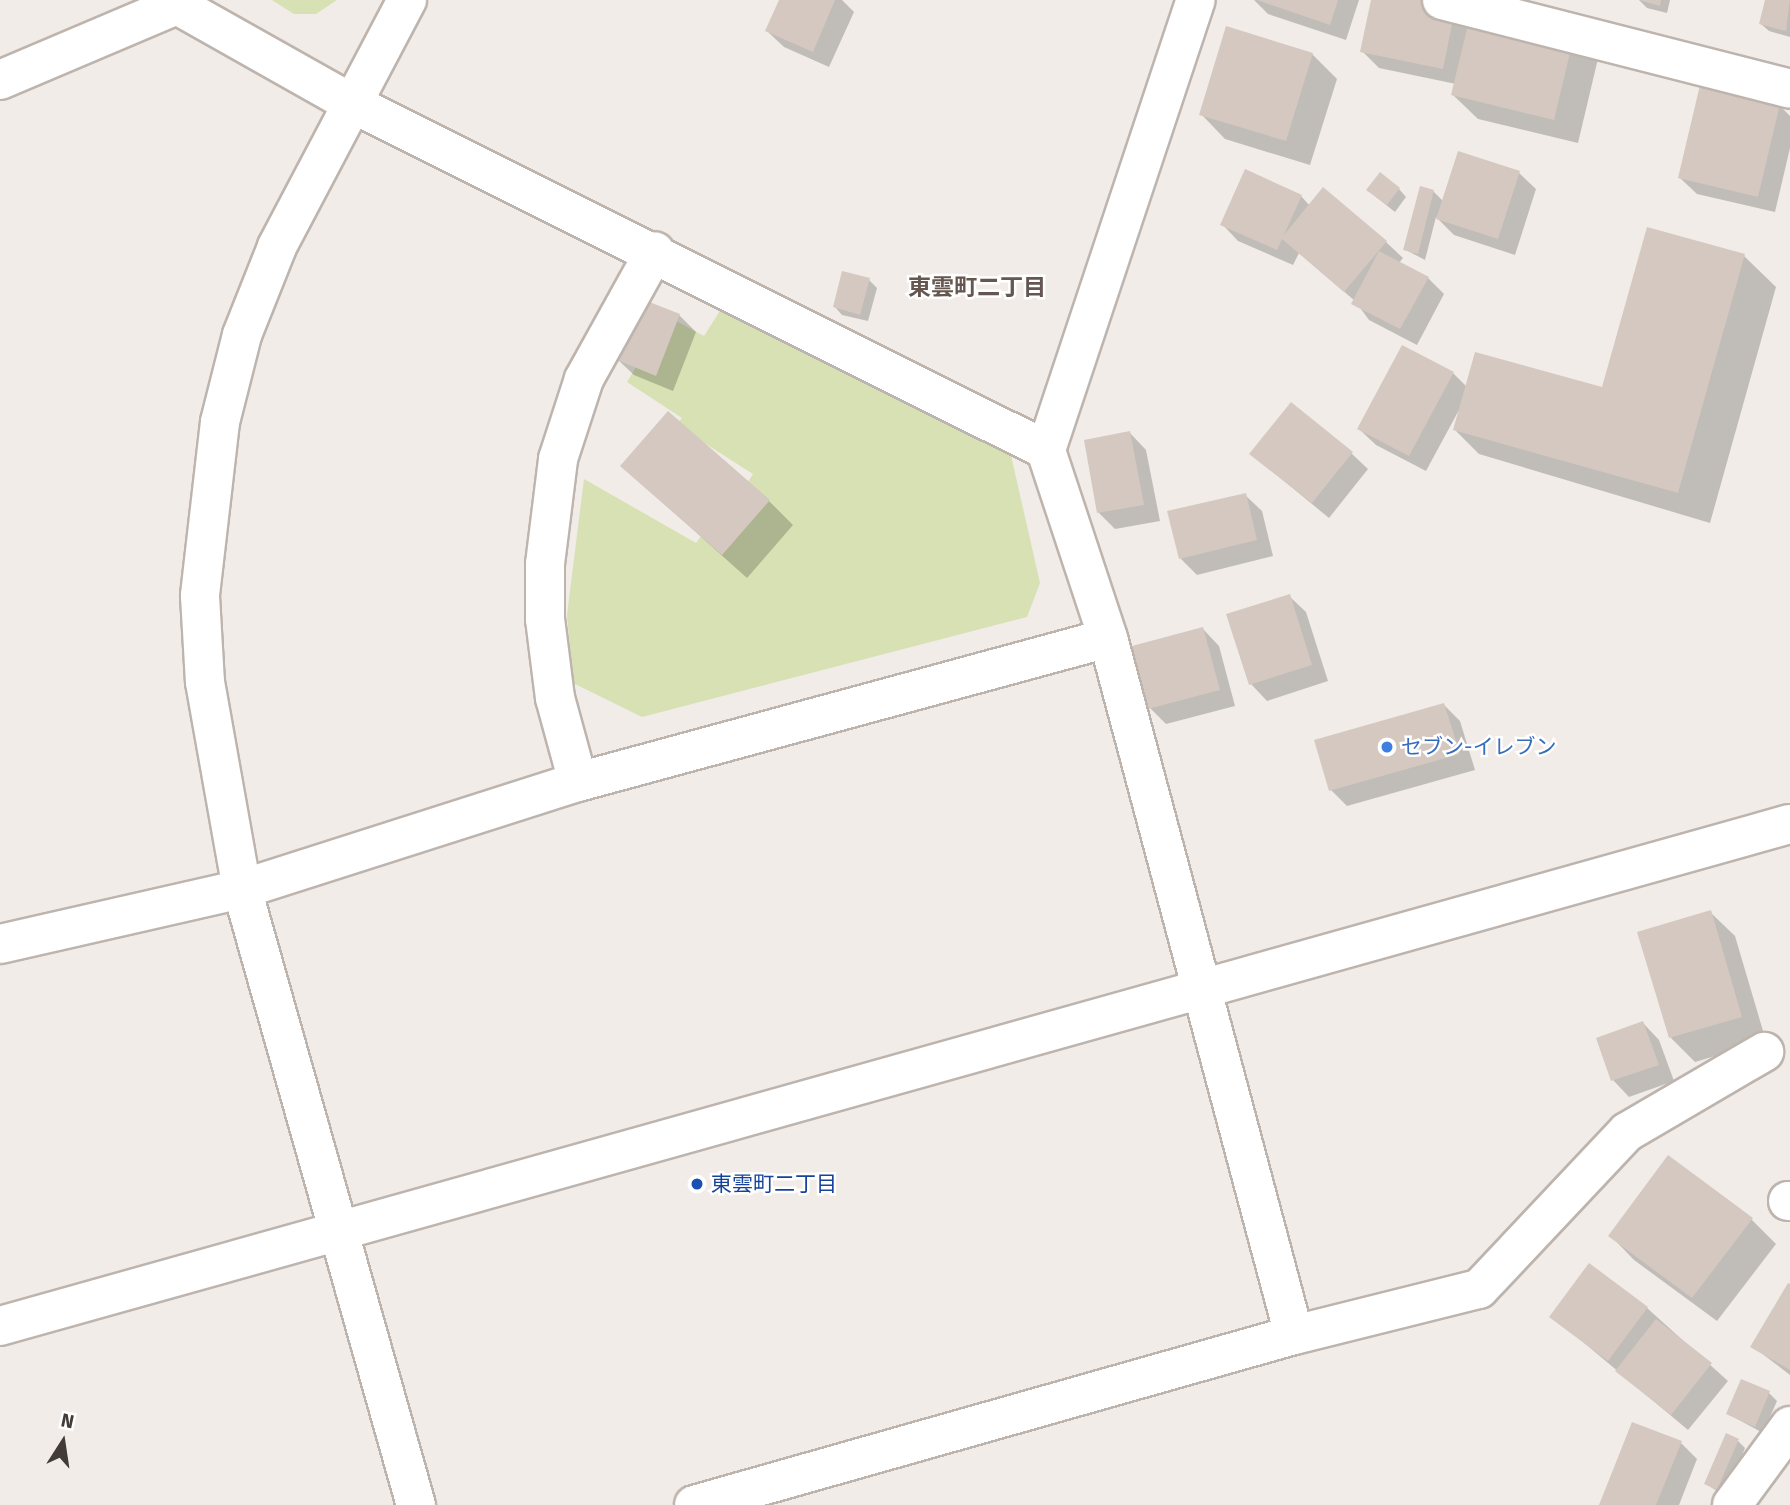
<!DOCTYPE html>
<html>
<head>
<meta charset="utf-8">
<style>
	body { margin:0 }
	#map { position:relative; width:1790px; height:1505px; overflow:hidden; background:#f1ece7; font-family:"Fira Sans","Noto Sans JP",sans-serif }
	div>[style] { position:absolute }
	.green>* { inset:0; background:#d7e1b4 }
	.shadow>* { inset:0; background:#0003 }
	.building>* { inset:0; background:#d4c8c1 }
	.roads { filter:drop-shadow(2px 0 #beb4ae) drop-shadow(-2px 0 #beb4ae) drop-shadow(0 2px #beb4ae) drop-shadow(0 -2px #beb4ae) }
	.minor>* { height:38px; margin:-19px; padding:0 19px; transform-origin:19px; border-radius:19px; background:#fff }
	.dots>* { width:19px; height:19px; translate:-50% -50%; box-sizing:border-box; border:4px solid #fff; border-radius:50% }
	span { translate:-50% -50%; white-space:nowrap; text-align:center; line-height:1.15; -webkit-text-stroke:5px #fff; paint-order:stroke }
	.shop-label { font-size:21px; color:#366cbe }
	.left { translate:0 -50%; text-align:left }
	.transit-label { font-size:21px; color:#164399 }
	.neighbourhood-label { font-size:23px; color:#65574f; font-weight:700 }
	.north { position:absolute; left:28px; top:1407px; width:70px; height:70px; -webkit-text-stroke:5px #fff; paint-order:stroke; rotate:12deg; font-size:19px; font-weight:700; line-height:28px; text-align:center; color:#433b37 }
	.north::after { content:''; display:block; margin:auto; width:24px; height:32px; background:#433b37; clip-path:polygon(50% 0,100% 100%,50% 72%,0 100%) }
</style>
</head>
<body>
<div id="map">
	<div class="green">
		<div style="clip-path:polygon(272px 0,337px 0,316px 14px,294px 14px)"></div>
		<div style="clip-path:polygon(728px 298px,1010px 451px,1040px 583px,1027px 617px,642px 717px,573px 683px,567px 615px,584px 479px,696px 543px,709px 525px,718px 529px,753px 474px,676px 425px,682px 418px,627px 382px,667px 316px,704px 336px)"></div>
	</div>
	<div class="shadow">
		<div style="clip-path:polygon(781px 0,842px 0,854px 12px,829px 67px,784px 47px,767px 31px)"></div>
		<div style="clip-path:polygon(1254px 0,1359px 0,1346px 40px,1268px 14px)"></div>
		<div style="clip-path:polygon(1373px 0,1601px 46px,1578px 143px,1478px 119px,1453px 95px,1456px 84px,1379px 68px,1362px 51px)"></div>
		<div style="clip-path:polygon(1639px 0,1670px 0,1667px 13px,1647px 8px)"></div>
		<div style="clip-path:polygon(1766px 0,1790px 0,1790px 37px,1769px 31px,1761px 24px)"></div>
		<div style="clip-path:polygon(1312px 54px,1337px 79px,1310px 165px,1225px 139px,1201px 114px)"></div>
		<div style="clip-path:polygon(1780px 106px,1790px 116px,1790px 148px,1775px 212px,1697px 194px,1680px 178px)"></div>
		<div style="clip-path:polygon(1519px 173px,1536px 189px,1515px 255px,1454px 235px,1436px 217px,1425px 260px,1404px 249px,1433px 191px,1444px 202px)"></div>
		<div style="clip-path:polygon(1399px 189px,1406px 197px,1395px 212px,1376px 197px)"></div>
		<div style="clip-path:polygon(1301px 196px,1310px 206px,1386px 242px,1403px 258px,1399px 263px,1428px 278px,1444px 294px,1417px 345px,1369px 320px,1355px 301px,1299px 253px,1293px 265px,1238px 241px,1222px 224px)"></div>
		<div style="clip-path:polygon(1744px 256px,1776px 287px,1710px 523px,1479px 454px,1455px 430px,1459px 410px,1426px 471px,1376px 445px,1359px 429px,1453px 373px,1467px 387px,1603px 389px)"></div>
		<div style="clip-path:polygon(869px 280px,877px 288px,868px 321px,842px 315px,835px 307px)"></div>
		<div style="clip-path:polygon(679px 315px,696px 332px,673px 391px,634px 375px,617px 359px)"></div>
		<div style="clip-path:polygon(1130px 433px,1146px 450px,1160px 521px,1115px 529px,1099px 513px)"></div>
		<div style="clip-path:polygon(1351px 453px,1368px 469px,1329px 518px,1251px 454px)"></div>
		<div style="clip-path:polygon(622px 466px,769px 501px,793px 525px,747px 578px)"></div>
		<div style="clip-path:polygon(1245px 495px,1262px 511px,1273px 556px,1197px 575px,1181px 559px)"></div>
		<div style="clip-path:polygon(1289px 596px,1306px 612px,1328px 681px,1267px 701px,1251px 684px,1229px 615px)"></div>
		<div style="clip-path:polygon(1203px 629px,1219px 646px,1235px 706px,1166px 724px,1150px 708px)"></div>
		<div style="clip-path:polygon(1444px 705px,1460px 721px,1475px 770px,1347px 806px,1331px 790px)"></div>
		<div style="clip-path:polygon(1710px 912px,1735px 936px,1766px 1041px,1695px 1062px,1671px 1038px)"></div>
		<div style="clip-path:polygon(1643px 1023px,1659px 1040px,1674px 1081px,1629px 1097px,1613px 1080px)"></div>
		<div style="clip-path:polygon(1751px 1219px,1776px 1244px,1717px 1321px,1634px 1260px,1610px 1235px)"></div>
		<div style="clip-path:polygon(1790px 1286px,1790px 1375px,1752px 1346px)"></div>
		<div style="clip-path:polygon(1647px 1308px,1728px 1381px,1688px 1430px,1552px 1316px)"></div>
		<div style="clip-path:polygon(1769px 1393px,1777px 1401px,1763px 1433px,1728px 1414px)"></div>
		<div style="clip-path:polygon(1738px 1441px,1745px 1448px,1725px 1496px,1706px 1484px)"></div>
		<div style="clip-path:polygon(1681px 1443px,1697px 1459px,1679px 1505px,1601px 1505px)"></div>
	</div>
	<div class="building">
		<div style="clip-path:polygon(779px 0,835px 0,813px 52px,765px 31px)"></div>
		<div style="clip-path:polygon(1257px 0,1338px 0,1330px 25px)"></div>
		<div style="clip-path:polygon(1371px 0,1457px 0,1443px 69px,1360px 52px)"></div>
		<div style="clip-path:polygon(1474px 0,1578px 19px,1554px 120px,1451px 95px)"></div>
		<div style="clip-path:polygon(1639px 0,1661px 0,1660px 6px)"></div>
		<div style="clip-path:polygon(1765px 0,1790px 0,1786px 31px,1759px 24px)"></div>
		<div style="clip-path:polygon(1226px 26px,1313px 53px,1286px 141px,1199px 115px)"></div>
		<div style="clip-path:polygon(1700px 85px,1780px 104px,1758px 197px,1678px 178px)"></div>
		<div style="clip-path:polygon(1458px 151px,1520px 171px,1498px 239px,1436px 219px)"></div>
		<div style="clip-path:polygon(1245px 169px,1302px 195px,1284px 235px,1323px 187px,1387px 241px,1344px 292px,1282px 239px,1277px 250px,1220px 225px)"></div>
		<div style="clip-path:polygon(1380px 172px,1400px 188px,1387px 205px,1366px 190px)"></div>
		<div style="clip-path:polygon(1420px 186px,1434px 190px,1418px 254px,1403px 250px)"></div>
		<div style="clip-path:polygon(1647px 227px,1745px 254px,1678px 493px,1453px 430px,1475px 352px,1602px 387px)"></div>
		<div style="clip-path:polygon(1379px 251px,1429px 277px,1400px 329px,1351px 304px)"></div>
		<div style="clip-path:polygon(842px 271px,870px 278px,860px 315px,833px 307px)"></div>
		<div style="clip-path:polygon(639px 298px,680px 314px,656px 376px,615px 359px)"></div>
		<div style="clip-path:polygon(1402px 345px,1454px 372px,1409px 456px,1357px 429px)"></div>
		<div style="clip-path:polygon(1291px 402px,1353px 452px,1312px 503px,1249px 454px)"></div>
		<div style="clip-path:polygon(668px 411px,770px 500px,722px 555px,620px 466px)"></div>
		<div style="clip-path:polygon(1130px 431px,1144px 505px,1097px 513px,1084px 440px)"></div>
		<div style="clip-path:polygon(1246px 493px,1257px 540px,1179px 559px,1167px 511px)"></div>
		<div style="clip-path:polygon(1290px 594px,1312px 665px,1249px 685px,1226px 614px)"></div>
		<div style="clip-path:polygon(1203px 627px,1220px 690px,1148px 709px,1132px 646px)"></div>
		<div style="clip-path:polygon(1444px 703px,1460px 754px,1329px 791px,1314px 740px)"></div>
		<div style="clip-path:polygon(1711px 910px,1742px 1017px,1669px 1038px,1637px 932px)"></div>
		<div style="clip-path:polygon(1643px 1021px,1659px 1065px,1611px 1081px,1596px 1038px)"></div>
		<div style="clip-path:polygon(1668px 1155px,1753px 1218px,1692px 1298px,1608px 1236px)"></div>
		<div style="clip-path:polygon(1589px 1263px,1648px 1307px,1608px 1361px,1549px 1317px)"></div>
		<div style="clip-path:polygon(1788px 1283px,1790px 1284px,1790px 1370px,1750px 1347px)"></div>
		<div style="clip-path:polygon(1656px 1319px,1712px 1363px,1671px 1415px,1615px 1371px)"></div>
		<div style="clip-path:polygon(1741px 1379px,1770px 1391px,1755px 1427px,1726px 1414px)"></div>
		<div style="clip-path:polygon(1632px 1422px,1682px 1441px,1656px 1505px,1599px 1505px)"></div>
		<div style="clip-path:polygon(1726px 1433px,1739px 1439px,1717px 1490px,1704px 1484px)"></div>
	</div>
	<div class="roads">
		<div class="minor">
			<div style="left:407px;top:0;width:279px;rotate:117.8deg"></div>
			<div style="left:277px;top:247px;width:95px;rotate:111.7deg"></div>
			<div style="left:242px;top:335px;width:90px;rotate:104.2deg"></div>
			<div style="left:220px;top:422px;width:175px;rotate:96.6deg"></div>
			<div style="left:200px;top:596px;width:86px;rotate:86.7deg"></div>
			<div style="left:205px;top:682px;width:210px;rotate:79.9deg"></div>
			<div style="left:242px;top:889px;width:640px;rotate:74.23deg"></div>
			<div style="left:1442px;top:0;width:359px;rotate:14.3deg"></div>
			<div style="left:0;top:80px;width:192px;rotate:-23deg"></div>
			<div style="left:177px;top:5px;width:202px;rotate:29.4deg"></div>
			<div style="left:353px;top:104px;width:775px;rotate:26.53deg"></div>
			<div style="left:578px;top:782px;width:87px;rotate:-105.3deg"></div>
			<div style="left:555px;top:698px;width:80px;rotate:-97.2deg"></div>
			<div style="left:545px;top:619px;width:55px;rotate:-90deg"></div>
			<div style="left:545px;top:564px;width:106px;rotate:-82.9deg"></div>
			<div style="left:558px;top:459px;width:84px;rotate:-72deg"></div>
			<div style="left:584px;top:379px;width:146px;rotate:-61deg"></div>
			<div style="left:0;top:944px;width:248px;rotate:-12.8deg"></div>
			<div style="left:242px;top:889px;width:353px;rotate:-17.7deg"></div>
			<div style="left:578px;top:782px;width:549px;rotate:-15.2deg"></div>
			<div style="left:1788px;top:1201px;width:2px"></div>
			<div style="left:0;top:1326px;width:1859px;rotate:-15.67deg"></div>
			<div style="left:1294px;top:1335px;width:191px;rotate:-14deg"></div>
			<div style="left:1479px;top:1289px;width:216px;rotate:-46.7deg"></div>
			<div style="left:1627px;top:1132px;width:159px;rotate:-30.3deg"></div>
			<div style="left:694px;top:1505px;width:624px;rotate:-15.82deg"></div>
			<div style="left:1294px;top:1335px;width:721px;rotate:-104.94deg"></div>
			<div style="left:1108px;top:638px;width:198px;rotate:-108.3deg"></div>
			<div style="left:1046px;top:450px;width:474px;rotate:-71.6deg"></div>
			<div style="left:1732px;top:1505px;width:98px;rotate:-53.7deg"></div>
		</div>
	</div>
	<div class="dots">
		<div style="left:1387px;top:747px;background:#3f7fe0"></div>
		<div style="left:697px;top:1184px;background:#1a4fb4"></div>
	</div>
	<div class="shop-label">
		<span class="left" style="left:1401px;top:747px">セブン-イレブン</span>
	</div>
	<div class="transit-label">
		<span class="left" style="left:711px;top:1184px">東雲町二丁目</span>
	</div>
	<div class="neighbourhood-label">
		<span style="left:977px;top:287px">東雲町二丁目</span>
	</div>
	<div class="north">N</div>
</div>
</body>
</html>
